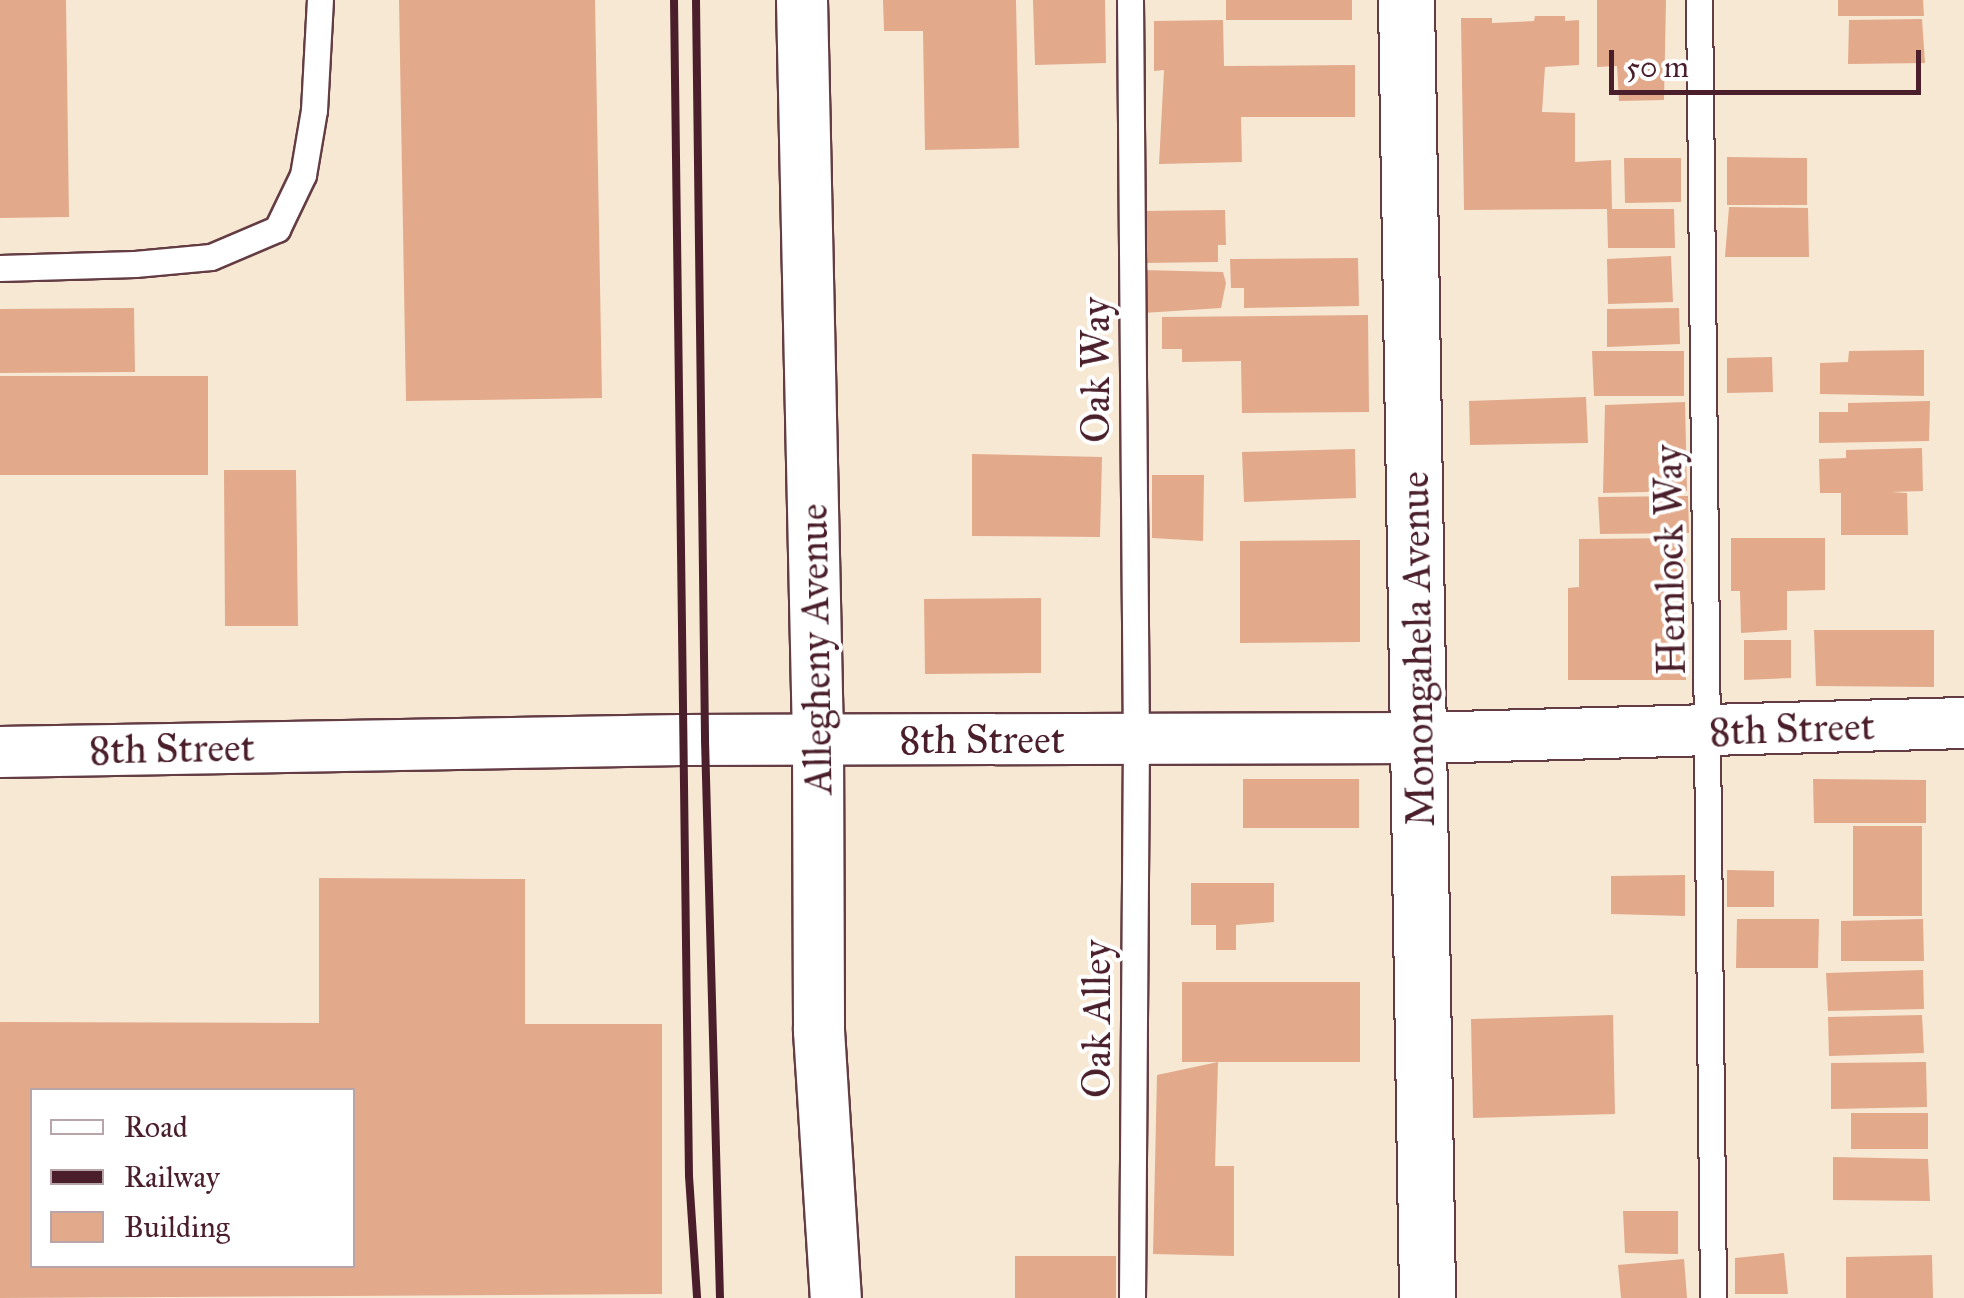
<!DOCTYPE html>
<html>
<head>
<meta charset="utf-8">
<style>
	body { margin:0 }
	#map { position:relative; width:1964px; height:1298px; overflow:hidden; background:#f7e8d4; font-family:"IM FELL Great Primer",serif }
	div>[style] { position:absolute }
	.building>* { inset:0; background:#e2a98b }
	.roads { filter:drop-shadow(2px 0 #643d44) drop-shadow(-2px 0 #643d44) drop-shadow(0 2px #643d44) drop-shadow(0 -2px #643d44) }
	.lane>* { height:25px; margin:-12.5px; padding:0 12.5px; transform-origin:12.5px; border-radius:12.5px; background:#fff }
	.street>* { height:50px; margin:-25px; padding:0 25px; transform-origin:25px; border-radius:25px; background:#fff }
	.secondary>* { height:55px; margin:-27.5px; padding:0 27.5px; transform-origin:27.5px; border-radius:27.5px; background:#fff }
	.rail>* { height:8px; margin:-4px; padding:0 4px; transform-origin:4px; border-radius:4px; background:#4a1f2b }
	span { translate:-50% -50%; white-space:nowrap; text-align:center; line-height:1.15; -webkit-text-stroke:8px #fff; paint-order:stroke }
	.street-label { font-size:40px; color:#4a1f2b }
	.legend { position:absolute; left:30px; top:1088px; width:325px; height:180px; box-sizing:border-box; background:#fff; border:2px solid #b7a5aa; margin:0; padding:12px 18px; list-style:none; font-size:30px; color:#4a1f2b }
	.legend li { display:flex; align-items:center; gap:20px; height:50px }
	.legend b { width:50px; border:2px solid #b7a5aa }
	.scale { position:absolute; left:1609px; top:50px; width:312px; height:45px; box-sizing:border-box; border:5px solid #4a1f2b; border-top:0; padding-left:12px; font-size:30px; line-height:35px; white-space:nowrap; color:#4a1f2b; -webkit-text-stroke:8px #fff; paint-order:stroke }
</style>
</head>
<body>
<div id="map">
	<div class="building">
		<div style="clip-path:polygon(0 0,66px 0,69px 217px,0 218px)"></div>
		<div style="clip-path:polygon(399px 0,595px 0,602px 398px,406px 401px)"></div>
		<div style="clip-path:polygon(883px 0,1016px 0,1019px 148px,925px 150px,923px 31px,884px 31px)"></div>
		<div style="clip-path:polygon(1033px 0,1105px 0,1106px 63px,1035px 65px)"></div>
		<div style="clip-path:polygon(1226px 0,1352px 0,1352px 20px,1226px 20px)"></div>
		<div style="clip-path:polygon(1597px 0,1666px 0,1664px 100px,1619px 101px,1617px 66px,1597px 67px)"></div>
		<div style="clip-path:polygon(1838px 0,1923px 0,1924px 16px,1838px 16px)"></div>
		<div style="clip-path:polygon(1535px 16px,1565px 16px,1565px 21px,1579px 20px,1579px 65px,1545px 67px,1542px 112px,1575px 113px,1575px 162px,1611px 160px,1612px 209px,1674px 209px,1675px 248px,1608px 248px,1607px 209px,1464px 210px,1461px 18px,1492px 18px,1492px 23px,1534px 21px)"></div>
		<div style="clip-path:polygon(1922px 19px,1925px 63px,1848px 64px,1849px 20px)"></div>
		<div style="clip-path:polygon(1223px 20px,1224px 66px,1355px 65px,1355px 117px,1241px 117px,1242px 162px,1159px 164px,1164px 70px,1154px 71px,1154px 21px)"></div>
		<div style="clip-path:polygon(1727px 157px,1807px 158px,1807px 205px,1727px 205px)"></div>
		<div style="clip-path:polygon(1624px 158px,1681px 158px,1681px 202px,1625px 203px)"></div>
		<div style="clip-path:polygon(1729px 207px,1808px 208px,1809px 257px,1725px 257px)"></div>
		<div style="clip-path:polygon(1225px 210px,1226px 245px,1218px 245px,1218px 262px,1142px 263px,1141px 211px)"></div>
		<div style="clip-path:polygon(1671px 256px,1673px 302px,1608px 304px,1607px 259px)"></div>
		<div style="clip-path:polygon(1358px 258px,1359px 306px,1244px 308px,1244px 288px,1231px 288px,1230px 259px)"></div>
		<div style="clip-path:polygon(1142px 270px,1223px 272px,1226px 283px,1221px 308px,1143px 313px)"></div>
		<div style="clip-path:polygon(134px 308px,135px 372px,0 373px,0 309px)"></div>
		<div style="clip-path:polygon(1679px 308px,1680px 344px,1607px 347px,1607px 309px)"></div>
		<div style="clip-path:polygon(1368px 315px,1369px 412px,1242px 413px,1241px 361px,1182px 362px,1182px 349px,1162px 349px,1162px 317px)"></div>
		<div style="clip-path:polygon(1924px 350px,1924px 396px,1820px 394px,1820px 363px,1848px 362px,1849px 351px)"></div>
		<div style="clip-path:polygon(1592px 351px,1684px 351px,1684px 396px,1594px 396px)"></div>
		<div style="clip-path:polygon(1772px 357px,1773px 392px,1727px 393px,1727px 358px)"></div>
		<div style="clip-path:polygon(0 376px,208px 376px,208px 475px,0 475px)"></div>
		<div style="clip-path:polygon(1586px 397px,1588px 443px,1470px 445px,1469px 401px)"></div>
		<div style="clip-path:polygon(1930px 401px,1929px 441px,1819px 443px,1819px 412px,1848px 412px,1848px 403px)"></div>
		<div style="clip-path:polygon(1685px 402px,1687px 491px,1603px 493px,1605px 405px)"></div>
		<div style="clip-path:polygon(1922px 448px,1923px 491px,1890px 492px,1907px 493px,1908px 535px,1841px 535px,1841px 493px,1820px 493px,1819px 459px,1846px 458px,1846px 450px)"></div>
		<div style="clip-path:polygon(1355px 449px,1356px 498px,1244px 502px,1242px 452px)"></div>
		<div style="clip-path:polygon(972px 454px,1102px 457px,1100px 537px,972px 536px)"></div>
		<div style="clip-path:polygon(224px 470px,296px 470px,298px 626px,225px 626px)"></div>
		<div style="clip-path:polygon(1152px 475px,1204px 475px,1203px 541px,1152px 538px)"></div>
		<div style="clip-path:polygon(1688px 496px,1689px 533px,1600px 534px,1598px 497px)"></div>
		<div style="clip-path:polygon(1685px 538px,1686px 680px,1568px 680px,1568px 588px,1579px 587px,1579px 539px)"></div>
		<div style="clip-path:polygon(1731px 538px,1825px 538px,1825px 590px,1787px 591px,1787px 630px,1741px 633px,1740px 591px,1731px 591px)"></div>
		<div style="clip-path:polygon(1360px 540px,1360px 642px,1240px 643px,1240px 541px)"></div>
		<div style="clip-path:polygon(1041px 598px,1041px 673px,925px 674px,924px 599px)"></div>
		<div style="clip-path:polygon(1814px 630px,1934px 630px,1934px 687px,1816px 686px)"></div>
		<div style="clip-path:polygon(1744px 640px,1791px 640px,1791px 678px,1744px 680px)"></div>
		<div style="clip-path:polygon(1243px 779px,1359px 779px,1359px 828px,1243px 828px)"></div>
		<div style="clip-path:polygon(1813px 779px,1926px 780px,1926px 823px,1814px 823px)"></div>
		<div style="clip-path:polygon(1853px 826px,1922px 826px,1922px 916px,1853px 916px)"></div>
		<div style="clip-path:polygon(1727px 870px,1774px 871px,1774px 907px,1727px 907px)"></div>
		<div style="clip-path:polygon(1685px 875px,1685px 916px,1611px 914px,1611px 876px)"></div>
		<div style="clip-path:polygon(evenodd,319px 878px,525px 879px,525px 1024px,662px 1024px,662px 1294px,0 1298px,0 1022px,319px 1023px,319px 878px,32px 1090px,352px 1090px,352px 1266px,32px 1266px,32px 1090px)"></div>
		<div style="clip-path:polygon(1191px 883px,1274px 883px,1274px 922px,1236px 925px,1236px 950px,1216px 950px,1216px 925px,1191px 925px)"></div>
		<div style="clip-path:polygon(1737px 919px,1819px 919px,1818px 968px,1736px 968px)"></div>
		<div style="clip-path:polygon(1923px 919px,1924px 961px,1841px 961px,1841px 921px)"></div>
		<div style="clip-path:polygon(1923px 970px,1924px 1009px,1828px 1011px,1826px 973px)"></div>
		<div style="clip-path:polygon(1182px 982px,1360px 982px,1360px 1062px,1218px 1062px,1215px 1166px,1234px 1166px,1234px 1256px,1153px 1254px,1157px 1075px,1218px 1062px,1182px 1062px)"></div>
		<div style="clip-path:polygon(1613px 1015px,1615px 1114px,1473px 1118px,1471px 1019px)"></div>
		<div style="clip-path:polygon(1922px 1015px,1924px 1053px,1829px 1056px,1828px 1017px)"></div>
		<div style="clip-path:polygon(1926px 1062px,1927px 1107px,1831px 1109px,1831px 1063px)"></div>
		<div style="clip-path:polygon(1851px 1113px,1928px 1113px,1928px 1149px,1851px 1149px)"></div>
		<div style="clip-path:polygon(1833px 1157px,1928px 1159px,1930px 1201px,1833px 1200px)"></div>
		<div style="clip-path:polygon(1623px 1211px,1678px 1211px,1678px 1254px,1625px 1253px)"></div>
		<div style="clip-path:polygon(1784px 1253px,1788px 1294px,1735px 1294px,1735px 1258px)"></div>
		<div style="clip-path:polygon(1932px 1255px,1933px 1298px,1846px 1298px,1846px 1257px)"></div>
		<div style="clip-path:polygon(1015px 1256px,1116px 1256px,1116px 1298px,1015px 1298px)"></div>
		<div style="clip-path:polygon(1684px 1259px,1687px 1298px,1621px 1298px,1618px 1265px)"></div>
	</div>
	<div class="roads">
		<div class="lane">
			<div style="left:1130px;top:0;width:740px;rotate:89.54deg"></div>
			<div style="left:1136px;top:740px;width:558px;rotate:90.41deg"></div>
			<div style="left:1699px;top:0;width:1298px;rotate:89.38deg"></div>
			<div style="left:0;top:268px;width:135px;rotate:-1.7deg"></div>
			<div style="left:135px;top:264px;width:76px;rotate:-5.3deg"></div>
			<div style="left:211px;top:257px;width:72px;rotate:-23deg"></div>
			<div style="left:277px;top:229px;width:60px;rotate:-64.3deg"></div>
			<div style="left:303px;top:175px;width:66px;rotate:-80.4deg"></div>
			<div style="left:314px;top:110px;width:110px;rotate:-86.9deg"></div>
		</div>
		<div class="street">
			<div style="left:802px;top:0;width:740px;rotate:88.76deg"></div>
			<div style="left:818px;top:740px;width:291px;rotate:89.8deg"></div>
			<div style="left:819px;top:1031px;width:268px;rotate:86.4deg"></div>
			<div style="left:0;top:752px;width:682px;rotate:-1.01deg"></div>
			<div style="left:682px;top:740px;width:738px;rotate:-0.16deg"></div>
			<div style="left:1420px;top:738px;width:544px;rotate:-1.58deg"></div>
		</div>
		<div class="secondary">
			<div style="left:1406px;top:0;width:1298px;rotate:89.07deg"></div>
		</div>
	</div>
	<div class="rail">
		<div style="left:674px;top:0;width:1176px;rotate:89.27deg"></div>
		<div style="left:689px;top:1176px;width:122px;rotate:86.2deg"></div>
		<div style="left:696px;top:0;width:740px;rotate:89.3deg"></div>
		<div style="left:705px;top:740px;width:558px;rotate:88.46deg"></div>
	</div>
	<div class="street-label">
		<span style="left:1096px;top:370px;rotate:-90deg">Oak Way</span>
		<span style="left:1670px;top:560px;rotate:-91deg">Hemlock Way</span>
		<span style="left:816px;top:649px;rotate:-91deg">Allegheny Avenue</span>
		<span style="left:1418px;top:649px;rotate:-91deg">Monongahela Avenue</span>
		<span style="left:1792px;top:729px;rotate:-2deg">8th Street</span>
		<span style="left:982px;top:740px">8th Street</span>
		<span style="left:172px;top:749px;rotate:-1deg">8th Street</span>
		<span style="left:1097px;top:1019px;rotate:-90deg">Oak Alley</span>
	</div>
	<ul class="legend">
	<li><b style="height:12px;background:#fff"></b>Road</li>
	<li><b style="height:12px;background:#4a1f2b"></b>Railway</li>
	<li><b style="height:28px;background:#e2a98b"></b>Building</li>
	</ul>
	<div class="scale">50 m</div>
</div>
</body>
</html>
